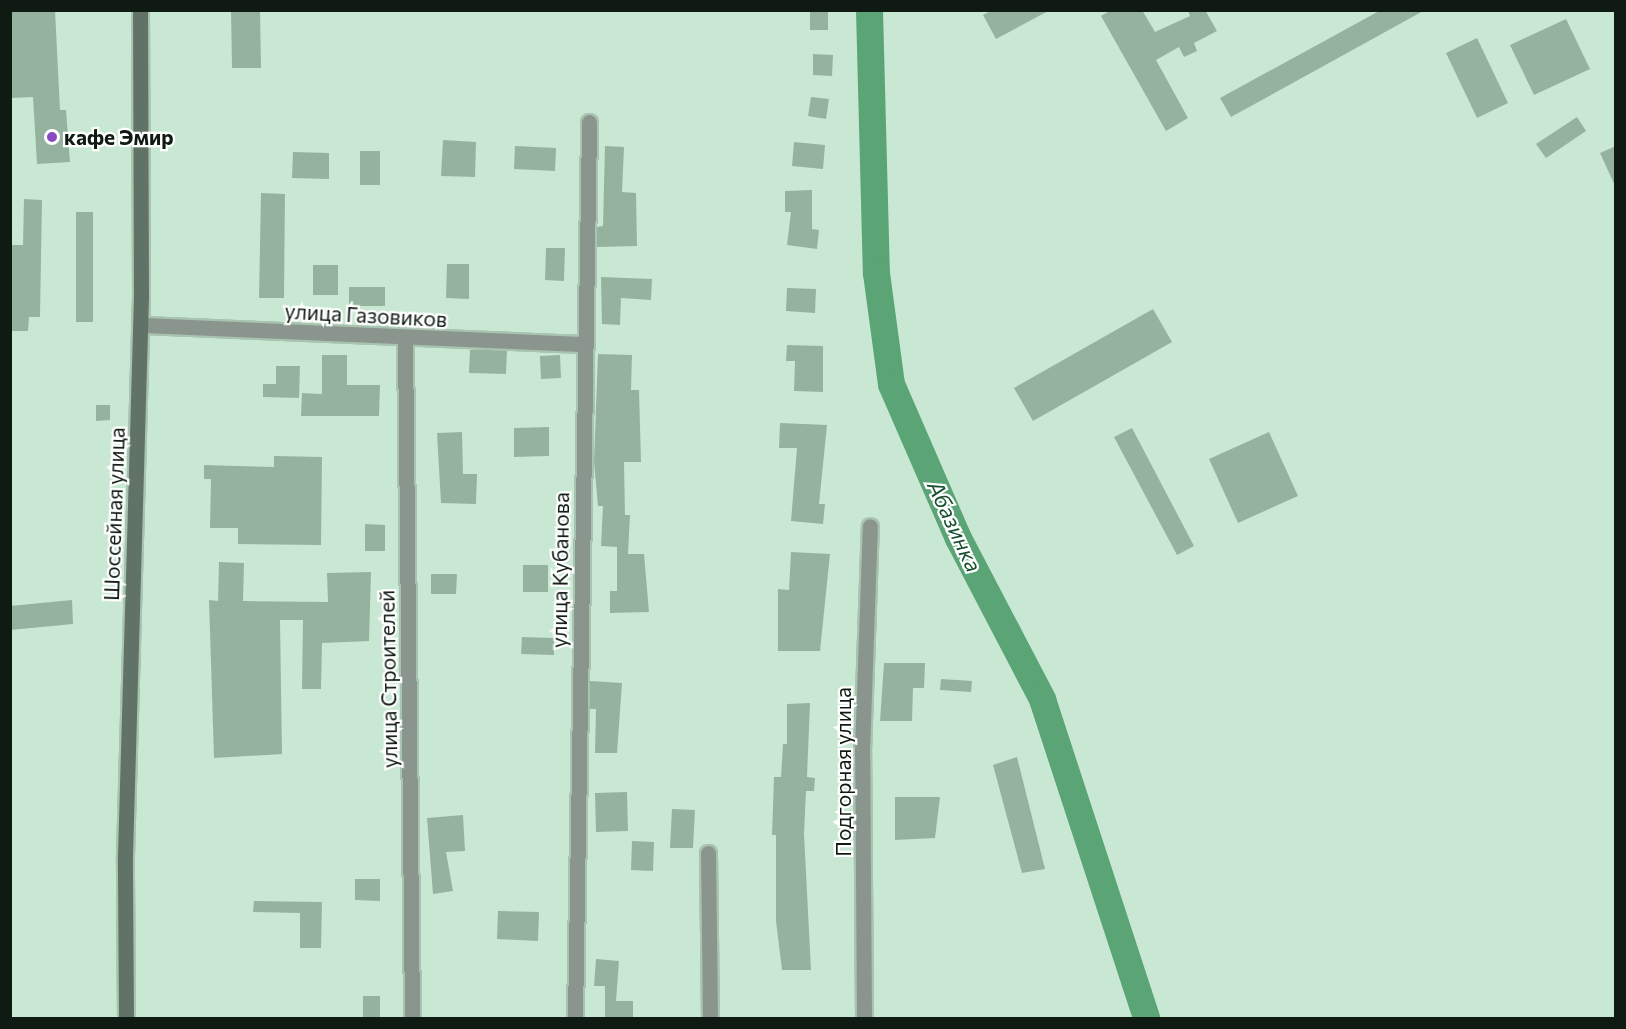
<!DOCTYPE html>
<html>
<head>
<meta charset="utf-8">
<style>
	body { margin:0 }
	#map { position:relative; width:1626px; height:1029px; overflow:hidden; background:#c9e8d3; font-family:Commissioner,sans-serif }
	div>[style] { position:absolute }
	.river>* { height:27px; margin:-13.5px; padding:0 13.5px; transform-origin:13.5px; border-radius:13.5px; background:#5aa476 }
	.building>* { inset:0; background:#95b29e }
	.roads { filter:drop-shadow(2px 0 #a8c3b0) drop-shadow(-2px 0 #a8c3b0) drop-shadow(0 2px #a8c3b0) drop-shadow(0 -2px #a8c3b0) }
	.street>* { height:15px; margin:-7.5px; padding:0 7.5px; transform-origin:7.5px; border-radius:7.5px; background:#8a968d }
	.secondary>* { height:15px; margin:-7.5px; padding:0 7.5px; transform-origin:7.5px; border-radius:7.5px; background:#617367 }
	.dots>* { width:16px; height:16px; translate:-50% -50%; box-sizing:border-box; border:3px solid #fff; border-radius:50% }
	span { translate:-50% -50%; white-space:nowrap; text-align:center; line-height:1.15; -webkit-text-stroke:4.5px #fff; paint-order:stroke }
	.poi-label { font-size:21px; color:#0f1a13; font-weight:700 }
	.left { translate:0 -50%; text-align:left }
	.street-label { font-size:21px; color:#0f1a13 }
	.water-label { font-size:22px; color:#174f30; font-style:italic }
	.frame { position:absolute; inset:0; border:12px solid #0f1a13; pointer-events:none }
</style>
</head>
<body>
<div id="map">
	<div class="river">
		<div style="left:869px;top:10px;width:263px;rotate:88.5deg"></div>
		<div style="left:876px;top:273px;width:112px;rotate:82.3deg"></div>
		<div style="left:891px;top:384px;width:168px;rotate:66.5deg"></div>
		<div style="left:958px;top:538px;width:182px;rotate:62.4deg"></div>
		<div style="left:1042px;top:699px;width:336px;rotate:71.9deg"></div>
	</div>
	<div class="building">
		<div style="clip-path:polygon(10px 10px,55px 10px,60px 110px,66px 110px,70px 162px,37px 164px,33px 97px,10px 98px)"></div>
		<div style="clip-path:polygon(231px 10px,260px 10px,261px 68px,232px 68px)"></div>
		<div style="clip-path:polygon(810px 10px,828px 10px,828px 30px,810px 30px)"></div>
		<div style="clip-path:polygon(992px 10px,1050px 10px,996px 39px,983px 15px)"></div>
		<div style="clip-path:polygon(1111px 10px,1142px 10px,1155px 32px,1190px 16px,1188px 10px,1205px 10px,1217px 31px,1194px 43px,1197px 51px,1184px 57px,1179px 47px,1156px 60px,1188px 118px,1166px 131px,1101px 16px)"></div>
		<div style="clip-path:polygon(1381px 10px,1425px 10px,1231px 117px,1220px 98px)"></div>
		<div style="clip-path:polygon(1566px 19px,1590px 69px,1534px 95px,1510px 45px)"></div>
		<div style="clip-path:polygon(1477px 38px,1508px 103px,1477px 118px,1446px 53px)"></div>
		<div style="clip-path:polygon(813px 54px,833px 55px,832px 76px,813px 75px)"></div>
		<div style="clip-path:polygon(811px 97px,829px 99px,826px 119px,808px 116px)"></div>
		<div style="clip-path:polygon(1577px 117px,1586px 131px,1546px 158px,1536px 144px)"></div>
		<div style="clip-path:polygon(443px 140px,476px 142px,475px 177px,441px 176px)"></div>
		<div style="clip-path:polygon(794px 142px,825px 145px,823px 169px,792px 166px)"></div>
		<div style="clip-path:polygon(515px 146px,556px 148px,555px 171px,514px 169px)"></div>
		<div style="clip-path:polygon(605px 146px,624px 147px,622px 192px,636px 193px,637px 246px,597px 247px,597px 227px,603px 226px)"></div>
		<div style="clip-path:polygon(1616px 146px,1616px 188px,1600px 153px)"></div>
		<div style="clip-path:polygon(360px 151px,380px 151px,380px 185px,360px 185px)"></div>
		<div style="clip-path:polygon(293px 152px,329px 153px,329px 179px,292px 178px)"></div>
		<div style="clip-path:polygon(812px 190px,812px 229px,819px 230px,817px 249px,787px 245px,791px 212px,785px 212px,785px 191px)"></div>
		<div style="clip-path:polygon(261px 193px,285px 194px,284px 298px,259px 298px)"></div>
		<div style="clip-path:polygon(24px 199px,42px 200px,40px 317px,29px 317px,28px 331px,10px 331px,10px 245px,23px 245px)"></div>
		<div style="clip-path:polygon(76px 212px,93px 212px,93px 322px,76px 322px)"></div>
		<div style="clip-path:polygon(546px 248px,565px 248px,564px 281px,545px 280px)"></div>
		<div style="clip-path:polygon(447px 264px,469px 264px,469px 299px,446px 298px)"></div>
		<div style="clip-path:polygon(313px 265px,338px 265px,338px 295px,313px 295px)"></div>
		<div style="clip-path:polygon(601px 277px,652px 279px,651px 300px,621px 298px,620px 325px,602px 324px)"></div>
		<div style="clip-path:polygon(349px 287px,385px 287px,385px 306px,349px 306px)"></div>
		<div style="clip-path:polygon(787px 288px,816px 289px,815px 313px,786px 311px)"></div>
		<div style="clip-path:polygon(1153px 309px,1172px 342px,1033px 421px,1014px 388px)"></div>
		<div style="clip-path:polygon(787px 345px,823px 346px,823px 392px,794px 391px,795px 361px,786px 361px)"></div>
		<div style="clip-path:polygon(470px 350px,507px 350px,506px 374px,469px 373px)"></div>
		<div style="clip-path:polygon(598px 354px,632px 355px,631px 390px,639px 390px,641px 462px,624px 462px,625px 515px,630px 515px,628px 554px,644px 554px,649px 612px,610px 613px,610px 591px,617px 591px,617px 547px,601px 546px,603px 506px,598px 506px,594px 462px)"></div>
		<div style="clip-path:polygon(322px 355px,347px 355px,347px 385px,380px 385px,379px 416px,301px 416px,302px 393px,322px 394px)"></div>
		<div style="clip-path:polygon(560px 355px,561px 378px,541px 379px,540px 356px)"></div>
		<div style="clip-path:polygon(276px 366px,300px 366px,299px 398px,263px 397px,263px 384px,276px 384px)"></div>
		<div style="clip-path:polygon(96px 405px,110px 405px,110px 420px,96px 421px)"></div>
		<div style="clip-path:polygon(780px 423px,827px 425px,819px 504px,825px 504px,823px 524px,791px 521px,797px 448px,779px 448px)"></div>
		<div style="clip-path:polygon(549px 427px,549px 456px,514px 457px,514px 428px)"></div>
		<div style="clip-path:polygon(1132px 428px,1194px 546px,1177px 555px,1114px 437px)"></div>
		<div style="clip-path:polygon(462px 432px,463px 474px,477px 474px,476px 504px,441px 503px,437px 433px)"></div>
		<div style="clip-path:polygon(1269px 432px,1298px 496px,1238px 523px,1209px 459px)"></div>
		<div style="clip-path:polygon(274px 456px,322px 457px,321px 545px,238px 544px,238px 528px,210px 528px,211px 479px,204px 479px,204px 465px,274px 467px)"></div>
		<div style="clip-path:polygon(365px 524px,385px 525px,385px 551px,365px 551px)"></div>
		<div style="clip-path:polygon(791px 552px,830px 554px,820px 651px,778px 651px,778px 589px,789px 590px)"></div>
		<div style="clip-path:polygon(219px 562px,244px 563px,243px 601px,328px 602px,327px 573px,371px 572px,369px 641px,322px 643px,321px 689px,302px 689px,303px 620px,280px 620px,282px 754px,214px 758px,209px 600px,218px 601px)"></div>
		<div style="clip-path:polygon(523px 565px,548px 565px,548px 592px,523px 592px)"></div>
		<div style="clip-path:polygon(431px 574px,457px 574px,456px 594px,431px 594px)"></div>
		<div style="clip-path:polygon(72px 600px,73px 624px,10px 630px,10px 606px)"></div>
		<div style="clip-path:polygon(522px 637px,554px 638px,554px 655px,521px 654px)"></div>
		<div style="clip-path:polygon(884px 663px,925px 663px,924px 688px,913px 688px,912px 721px,880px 721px)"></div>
		<div style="clip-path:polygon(941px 679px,972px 681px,971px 692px,940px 690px)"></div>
		<div style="clip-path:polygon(590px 681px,622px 683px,617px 753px,595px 753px,596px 709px,590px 709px)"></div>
		<div style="clip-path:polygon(810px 703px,807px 777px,815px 778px,814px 791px,806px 791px,804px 834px,811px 970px,782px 970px,776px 921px,776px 835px,772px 835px,774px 777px,781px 777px,783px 744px,787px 744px,787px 704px)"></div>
		<div style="clip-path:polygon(1017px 757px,1045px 869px,1022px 873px,993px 765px)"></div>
		<div style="clip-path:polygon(627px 792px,628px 831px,596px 832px,595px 793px)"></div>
		<div style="clip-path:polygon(895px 797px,940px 797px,935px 838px,895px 840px)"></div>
		<div style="clip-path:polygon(672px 809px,695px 810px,693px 848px,670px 848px)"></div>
		<div style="clip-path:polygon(463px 815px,465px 851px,446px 852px,453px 891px,433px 894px,427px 818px)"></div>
		<div style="clip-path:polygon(632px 841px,654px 842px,653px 871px,631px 870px)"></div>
		<div style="clip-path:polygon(355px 879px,380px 879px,380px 901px,355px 900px)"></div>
		<div style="clip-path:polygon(254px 901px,322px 902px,321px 948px,300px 948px,300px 913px,253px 912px)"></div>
		<div style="clip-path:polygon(498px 911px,539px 912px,538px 941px,497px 939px)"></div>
		<div style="clip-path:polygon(596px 959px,619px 961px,616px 1001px,633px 1001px,633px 1018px,605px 1018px,605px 986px,594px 986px)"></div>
		<div style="clip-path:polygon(363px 996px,380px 996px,380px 1018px,363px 1018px)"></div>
	</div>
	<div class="roads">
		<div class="street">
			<div style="left:146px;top:325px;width:439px;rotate:2.5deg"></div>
			<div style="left:405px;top:339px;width:679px;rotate:89.41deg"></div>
			<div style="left:708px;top:853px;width:165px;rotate:89.3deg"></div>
			<div style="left:575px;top:1018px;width:896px;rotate:-89.1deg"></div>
			<div style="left:864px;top:1018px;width:267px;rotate:-90.4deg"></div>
			<div style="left:862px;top:751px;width:225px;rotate:-88deg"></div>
		</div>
		<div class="secondary">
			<div style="left:126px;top:1018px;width:163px;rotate:-90.4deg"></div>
			<div style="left:125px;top:855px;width:560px;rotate:-88.36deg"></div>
			<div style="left:141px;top:295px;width:285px;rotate:-90.2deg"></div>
		</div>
	</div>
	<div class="dots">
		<div style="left:52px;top:137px;background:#894bc1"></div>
	</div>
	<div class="poi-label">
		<span class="left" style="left:64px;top:137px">кафе Эмир</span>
	</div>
	<div class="street-label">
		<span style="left:366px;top:315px;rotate:3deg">улица Газовиков</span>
		<span style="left:114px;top:514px;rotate:-88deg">Шоссейная улица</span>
		<span style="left:560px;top:570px;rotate:-89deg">улица Кубанова</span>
		<span style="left:388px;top:679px;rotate:-91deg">улица Строителей</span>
		<span style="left:843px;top:772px;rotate:-90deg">Подгорная улица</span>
	</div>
	<div class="water-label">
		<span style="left:955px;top:526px;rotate:65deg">Абазинка</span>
	</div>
	<div class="frame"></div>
</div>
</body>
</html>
